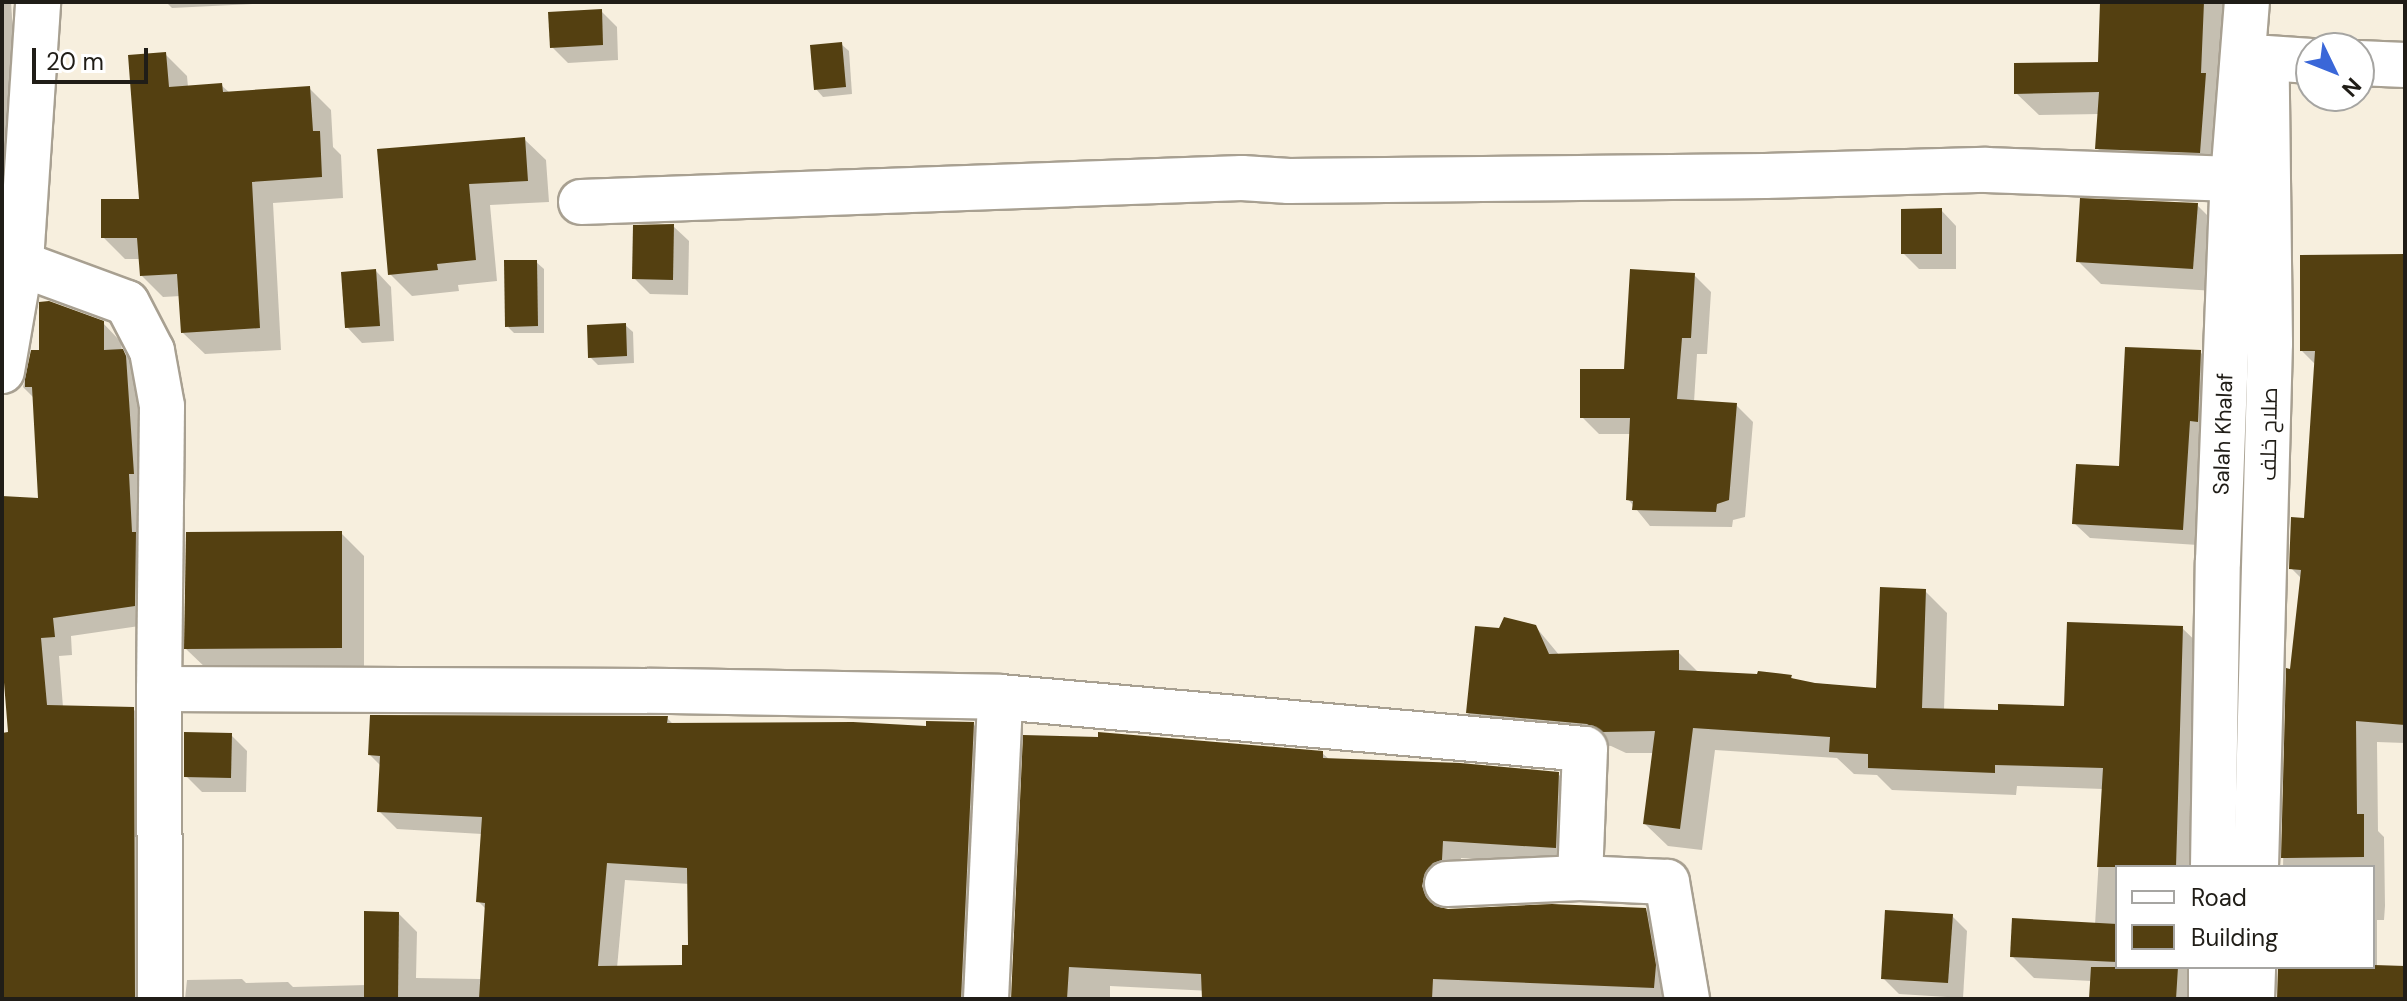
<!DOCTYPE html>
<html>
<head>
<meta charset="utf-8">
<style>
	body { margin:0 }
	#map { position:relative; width:2407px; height:1001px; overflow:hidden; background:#f7efde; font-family:"DM Sans",Cairo,sans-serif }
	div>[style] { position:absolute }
	.shadow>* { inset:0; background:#0003 }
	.building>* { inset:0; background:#544011 }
	.roads { filter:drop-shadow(2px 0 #a8a091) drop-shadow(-2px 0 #a8a091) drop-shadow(0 2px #a8a091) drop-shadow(0 -2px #a8a091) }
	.minor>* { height:44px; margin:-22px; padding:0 22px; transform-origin:22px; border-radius:22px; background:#fff }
	.secondary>* { height:44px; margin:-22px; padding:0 22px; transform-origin:22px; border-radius:22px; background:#fff }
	span { translate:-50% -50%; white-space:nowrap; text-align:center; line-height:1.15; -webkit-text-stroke:8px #fff; paint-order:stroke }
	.street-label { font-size:22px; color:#201d17 }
	.frame { position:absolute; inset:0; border:4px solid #201d17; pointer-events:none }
	.legend { position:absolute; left:2115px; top:865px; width:260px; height:104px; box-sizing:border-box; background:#fff; border:2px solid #a6a5a2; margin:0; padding:10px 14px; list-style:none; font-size:24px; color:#201d17 }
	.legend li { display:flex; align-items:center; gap:16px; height:40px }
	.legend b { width:40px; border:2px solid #a6a5a2 }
	.north { position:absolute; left:2295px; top:32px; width:80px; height:80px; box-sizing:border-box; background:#fff; border:2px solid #a6a5a2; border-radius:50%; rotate:133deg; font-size:22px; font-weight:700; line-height:32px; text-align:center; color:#201d17 }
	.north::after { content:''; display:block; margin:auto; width:28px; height:36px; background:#3a67d8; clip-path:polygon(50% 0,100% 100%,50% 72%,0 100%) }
	.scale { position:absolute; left:32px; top:48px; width:116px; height:36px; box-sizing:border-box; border:4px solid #201d17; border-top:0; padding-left:10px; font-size:24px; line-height:28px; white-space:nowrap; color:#201d17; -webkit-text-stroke:6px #fff; paint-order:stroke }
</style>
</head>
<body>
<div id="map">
	<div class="shadow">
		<div style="clip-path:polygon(2px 2px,11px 2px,15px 63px,2px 260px)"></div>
		<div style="clip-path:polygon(166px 2px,252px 2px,253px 4px,172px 8px)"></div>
		<div style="clip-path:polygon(2102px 2px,2226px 2px,2221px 174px,2119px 170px,2097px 148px,2100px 114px,2039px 115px,2016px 93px,2100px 64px)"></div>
		<div style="clip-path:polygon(601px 11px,617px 27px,618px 60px,568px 63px,552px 47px)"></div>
		<div style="clip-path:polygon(841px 44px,849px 51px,852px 94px,823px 97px,816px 89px)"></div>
		<div style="clip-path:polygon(165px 54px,187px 76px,188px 87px,221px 85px,230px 93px,309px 88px,331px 110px,333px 147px,341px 155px,343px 198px,273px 203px,281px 350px,205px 354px,183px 333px,181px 296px,163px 297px,141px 275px,140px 259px,125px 259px,103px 237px,141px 201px)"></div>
		<div style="clip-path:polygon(524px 139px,546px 160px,549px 202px,490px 205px,497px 281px,458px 285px,459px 291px,412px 296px,390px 274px,379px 151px)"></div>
		<div style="clip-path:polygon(2197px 205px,2220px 228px,2215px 291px,2101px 284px,2078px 261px)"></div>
		<div style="clip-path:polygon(1941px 210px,1956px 226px,1956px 269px,1919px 269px,1903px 253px)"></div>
		<div style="clip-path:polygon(673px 226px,689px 241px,688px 295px,650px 294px,634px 278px)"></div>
		<div style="clip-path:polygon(2405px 256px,2405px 743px,2377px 742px,2378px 831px,2384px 837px,2385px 906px,2384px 920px,2377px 920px,2377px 967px,2405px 968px,2405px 999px,2279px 999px,2278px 967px,2373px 967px,2373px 867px,2283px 867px,2288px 671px,2291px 671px,2302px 579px,2291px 568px,2306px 520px,2316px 365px,2302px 351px)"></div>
		<div style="clip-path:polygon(536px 262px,544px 269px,544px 333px,514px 333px,507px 326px)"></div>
		<div style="clip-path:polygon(376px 271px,391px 287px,394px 341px,362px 343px,347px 327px)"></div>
		<div style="clip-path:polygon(1694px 275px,1711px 292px,1707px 354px,1697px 354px,1694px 402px,1736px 405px,1753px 422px,1745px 517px,1733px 520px,1732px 527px,1650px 526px,1628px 499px,1632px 434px,1599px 434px,1582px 417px,1626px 371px)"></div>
		<div style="clip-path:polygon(103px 323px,121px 342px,122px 351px,141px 370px,153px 624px,71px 636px,72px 655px,59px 656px,63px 707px,133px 709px,152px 727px,153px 999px,2px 999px,2px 735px,10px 734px,7px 677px,2px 677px,2px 498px,40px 500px,35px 399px,23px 387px,32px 352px,41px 352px)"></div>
		<div style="clip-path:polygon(625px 325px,633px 332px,634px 363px,598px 365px,590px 357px)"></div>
		<div style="clip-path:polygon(2200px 352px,2216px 368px,2198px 545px,2090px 538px,2074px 523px,2121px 468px)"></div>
		<div style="clip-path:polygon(341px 533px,364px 556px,364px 670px,209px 671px,186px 649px)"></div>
		<div style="clip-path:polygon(1925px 591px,1947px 613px,1944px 710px,2000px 712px,2066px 708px,2182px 628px,2205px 650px,2198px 867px,2117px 867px,2117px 967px,2200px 967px,2199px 999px,2091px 999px,2092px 981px,2034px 978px,2012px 956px,2095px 925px,2103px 789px,2017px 786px,2016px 795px,1892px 790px,1877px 775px,1854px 774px,1837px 758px,1715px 750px,1702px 850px,1668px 846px,1645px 824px,1655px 753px,1626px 753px,1611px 746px,1490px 735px,1468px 713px,1500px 630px,1535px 626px,1560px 656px,1678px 652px,1699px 673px,1791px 677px,1795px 681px,1878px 690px)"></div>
		<div style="clip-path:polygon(evenodd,667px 718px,674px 725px,928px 728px,973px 724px,991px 742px,980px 999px,185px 999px,187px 980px,242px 979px,246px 983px,288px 982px,293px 987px,366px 985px,399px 914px,417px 932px,416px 978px,481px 979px,487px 910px,478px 901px,482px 834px,397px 829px,379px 811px,381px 766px,370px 755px,667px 718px,625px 880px,690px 884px,690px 947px,684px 967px,617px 968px,625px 880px)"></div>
		<div style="clip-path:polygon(231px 735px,247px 751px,246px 792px,202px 792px,186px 776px)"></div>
		<div style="clip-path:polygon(1322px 753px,1330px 760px,1558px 774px,1577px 792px,1574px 865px,1461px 858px,1460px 878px,1442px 892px,1441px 909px,1645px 910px,1664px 929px,1672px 999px,1219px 999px,1211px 991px,1110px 986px,1110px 999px,1013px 999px)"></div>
		<div style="clip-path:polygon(1952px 916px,1967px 931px,1963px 998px,1899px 994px,1883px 978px)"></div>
	</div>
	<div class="building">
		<div style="clip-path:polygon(2100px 2px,2204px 2px,2201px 73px,2206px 73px,2200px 153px,2095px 149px,2099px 92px,2014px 94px,2014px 63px,2098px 62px)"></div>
		<div style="clip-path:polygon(602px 9px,603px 45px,550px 48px,548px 12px)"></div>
		<div style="clip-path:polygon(842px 42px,846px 87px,814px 90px,810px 45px)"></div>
		<div style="clip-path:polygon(166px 52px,169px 87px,222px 83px,223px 92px,310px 86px,313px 131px,320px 131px,322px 177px,252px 182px,260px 328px,181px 333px,177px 274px,140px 276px,137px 238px,101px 238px,101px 199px,139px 199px,128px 55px)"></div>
		<div style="clip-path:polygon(525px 137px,528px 181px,469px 184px,476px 260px,437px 264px,438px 270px,388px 275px,377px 149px)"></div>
		<div style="clip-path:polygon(2080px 198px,2198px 203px,2193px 269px,2076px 262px)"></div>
		<div style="clip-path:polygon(1942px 208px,1942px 254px,1901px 254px,1901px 209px)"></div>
		<div style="clip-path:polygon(674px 224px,673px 280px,632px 279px,633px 225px)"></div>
		<div style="clip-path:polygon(2405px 254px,2405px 725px,2356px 721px,2357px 814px,2364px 814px,2364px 857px,2281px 858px,2286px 668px,2290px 669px,2301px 570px,2289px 569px,2291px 517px,2304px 518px,2315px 351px,2300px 351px,2300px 255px)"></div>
		<div style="clip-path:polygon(504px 260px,537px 260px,538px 326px,505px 327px)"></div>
		<div style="clip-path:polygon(376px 269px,380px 326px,345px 328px,341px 272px)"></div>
		<div style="clip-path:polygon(1630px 269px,1695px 273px,1691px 338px,1682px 338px,1677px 399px,1737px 403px,1729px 500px,1717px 504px,1716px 512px,1632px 510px,1633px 501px,1626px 500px,1630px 418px,1580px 418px,1580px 369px,1624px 369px)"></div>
		<div style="clip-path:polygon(49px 301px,104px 321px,104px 350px,123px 349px,126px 356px,134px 474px,129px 474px,132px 532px,136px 532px,135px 606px,53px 618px,55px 637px,41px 638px,47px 705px,134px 707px,135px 999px,2px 999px,2px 733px,8px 732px,2px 658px,2px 496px,38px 498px,32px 387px,25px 387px,25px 379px,31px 350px,39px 350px,39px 302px)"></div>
		<div style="clip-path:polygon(626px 323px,627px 356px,588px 358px,587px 325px)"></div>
		<div style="clip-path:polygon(2125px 347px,2201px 350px,2198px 422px,2190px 421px,2183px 530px,2072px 524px,2076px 464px,2119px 466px)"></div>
		<div style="clip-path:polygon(342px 531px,342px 648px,184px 649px,186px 532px)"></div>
		<div style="clip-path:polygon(1880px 587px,1926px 589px,1922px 708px,1998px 710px,1998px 704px,2064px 706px,2067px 622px,2183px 626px,2176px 867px,2097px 867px,2103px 768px,1995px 765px,1995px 773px,1868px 768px,1868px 754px,1829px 752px,1830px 737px,1693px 728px,1680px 829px,1643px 824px,1655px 731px,1602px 732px,1587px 724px,1466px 713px,1475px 626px,1499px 628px,1504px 617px,1536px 625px,1549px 654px,1679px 650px,1679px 670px,1757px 674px,1758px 671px,1792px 675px,1791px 678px,1815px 683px,1876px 688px)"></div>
		<div style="clip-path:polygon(evenodd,370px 715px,668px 716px,667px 723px,853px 722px,926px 726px,926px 721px,974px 722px,961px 999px,479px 999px,485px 903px,476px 902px,482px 817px,377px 812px,380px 756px,368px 755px,370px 715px,607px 863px,687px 868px,688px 945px,682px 945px,682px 965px,598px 966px,607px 863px)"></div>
		<div style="clip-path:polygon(184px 732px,232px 733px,231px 778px,184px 777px)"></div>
		<div style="clip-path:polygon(1098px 732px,1323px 751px,1323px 758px,1460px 763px,1559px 772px,1556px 848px,1443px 841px,1442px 860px,1433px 863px,1425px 873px,1422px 886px,1426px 897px,1435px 906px,1448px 909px,1552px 904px,1646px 908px,1656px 965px,1654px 988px,1433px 979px,1432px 999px,1202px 999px,1201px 974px,1069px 967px,1067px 999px,1011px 999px,1023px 735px,1098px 737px)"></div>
		<div style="clip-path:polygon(1885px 910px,1953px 914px,1948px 983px,1881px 979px)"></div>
		<div style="clip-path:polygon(364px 911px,399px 912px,398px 999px,364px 999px)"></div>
		<div style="clip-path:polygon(2012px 918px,2117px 924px,2117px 962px,2010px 957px)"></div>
		<div style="clip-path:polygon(2374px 965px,2405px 966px,2405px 999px,2277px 999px,2278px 967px)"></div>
		<div style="clip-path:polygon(2091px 967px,2178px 967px,2176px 999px,2089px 999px)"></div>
	</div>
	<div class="roads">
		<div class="minor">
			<div style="left:2267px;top:58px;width:44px;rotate:3.9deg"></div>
			<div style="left:2359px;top:63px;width:46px;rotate:2.5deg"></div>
			<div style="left:581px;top:202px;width:661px;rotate:-2.08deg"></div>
			<div style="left:1242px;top:178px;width:47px;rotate:3.7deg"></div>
			<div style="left:1289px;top:181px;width:476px;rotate:-0.6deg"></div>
			<div style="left:1765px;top:176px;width:221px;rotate:-1.6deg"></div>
			<div style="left:1986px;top:170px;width:247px;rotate:2.1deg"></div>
			<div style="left:2px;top:257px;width:133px;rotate:20.2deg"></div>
			<div style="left:127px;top:303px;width:54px;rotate:62.5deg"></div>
			<div style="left:152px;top:351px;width:56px;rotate:79.7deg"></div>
			<div style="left:162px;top:406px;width:283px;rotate:90.6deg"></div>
			<div style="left:159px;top:689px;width:512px;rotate:0.22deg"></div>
			<div style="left:671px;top:691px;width:329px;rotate:1deg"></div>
			<div style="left:1000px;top:697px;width:587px;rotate:5.08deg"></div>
			<div style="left:1585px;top:749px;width:129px;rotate:92.2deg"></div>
			<div style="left:2px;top:371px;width:112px;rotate:-80.2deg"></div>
			<div style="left:21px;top:261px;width:260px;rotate:-86.2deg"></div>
			<div style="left:159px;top:689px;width:310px;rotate:89.8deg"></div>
			<div style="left:1447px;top:884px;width:133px;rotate:-2.6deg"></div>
			<div style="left:1580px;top:878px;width:87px;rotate:2.6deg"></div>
			<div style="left:1667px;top:882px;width:119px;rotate:80.3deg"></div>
			<div style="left:986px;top:999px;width:302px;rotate:-87.3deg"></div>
		</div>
		<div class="secondary">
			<div style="left:2213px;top:867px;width:306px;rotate:-89.1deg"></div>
			<div style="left:2218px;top:561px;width:382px;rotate:-87.8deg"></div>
			<div style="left:2233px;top:179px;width:178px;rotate:-85.5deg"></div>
			<div style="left:2256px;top:867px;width:524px;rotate:-88.47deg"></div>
			<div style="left:2270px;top:343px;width:261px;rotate:-90.7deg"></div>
			<div style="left:2211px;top:999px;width:32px;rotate:-90deg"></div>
			<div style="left:2252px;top:999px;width:32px;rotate:-88deg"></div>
		</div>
	</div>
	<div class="street-label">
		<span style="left:2223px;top:434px;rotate:-88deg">Salah Khalaf</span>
		<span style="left:2269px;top:434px;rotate:-89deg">صلاح خلف</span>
	</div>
	<div class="frame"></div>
	<ul class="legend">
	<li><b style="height:10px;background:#fff"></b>Road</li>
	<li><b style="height:22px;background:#544011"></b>Building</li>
	</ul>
	<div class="north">N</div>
	<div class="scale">20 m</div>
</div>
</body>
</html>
